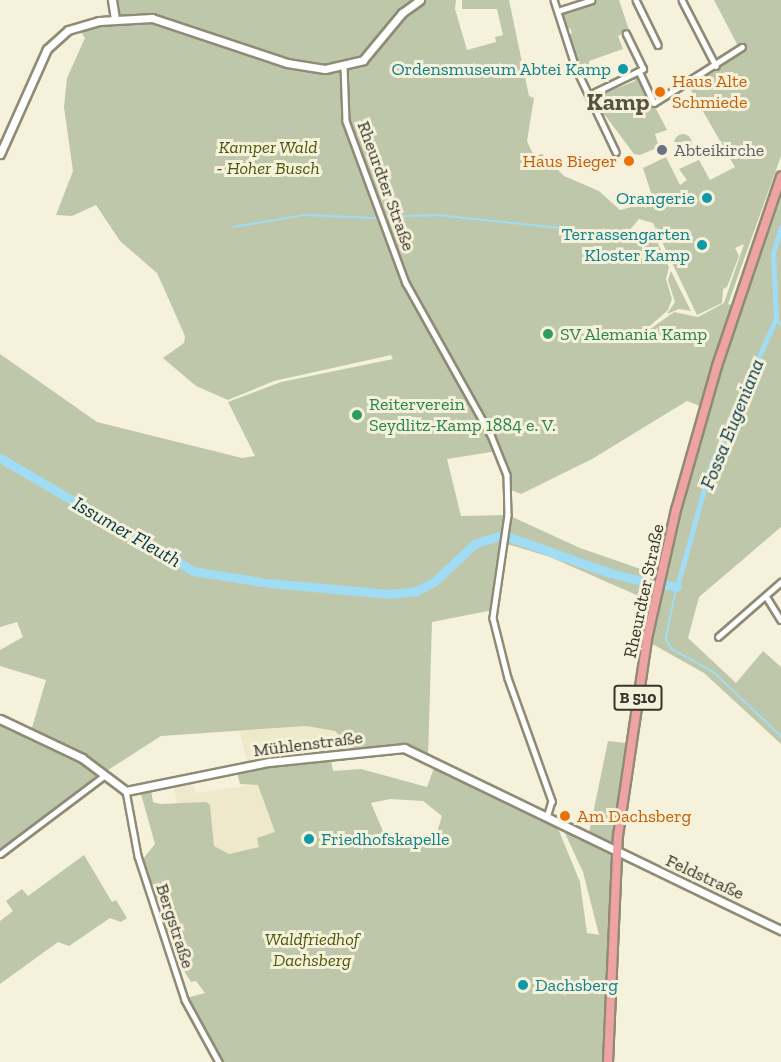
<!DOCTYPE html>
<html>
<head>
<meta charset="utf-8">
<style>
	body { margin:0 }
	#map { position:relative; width:781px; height:1062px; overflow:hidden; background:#f6f1db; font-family:"Zilla Slab",serif }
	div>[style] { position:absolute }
	.built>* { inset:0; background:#eee9cb }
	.green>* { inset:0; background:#bec7a9 }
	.round { border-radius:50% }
	.stream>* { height:1.5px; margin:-0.75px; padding:0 0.75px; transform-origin:0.75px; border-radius:0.75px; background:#a0ddf4 }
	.canal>* { height:5px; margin:-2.5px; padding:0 2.5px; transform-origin:2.5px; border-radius:2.5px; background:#a0ddf4 }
	.river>* { height:9px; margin:-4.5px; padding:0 4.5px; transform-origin:4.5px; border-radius:4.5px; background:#a0ddf4 }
	.roads { filter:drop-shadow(2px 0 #8f8b76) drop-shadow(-2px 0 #8f8b76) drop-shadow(0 2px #8f8b76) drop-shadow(0 -2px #8f8b76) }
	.street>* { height:4.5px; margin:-2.25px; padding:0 2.25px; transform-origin:2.25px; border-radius:2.25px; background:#fff }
	.secondary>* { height:7px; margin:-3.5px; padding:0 3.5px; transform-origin:3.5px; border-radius:3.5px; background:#fff }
	.primary>* { height:8px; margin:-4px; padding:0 4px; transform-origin:4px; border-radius:4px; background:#efa3a3 }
	.dots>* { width:16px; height:16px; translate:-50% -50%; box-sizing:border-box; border:3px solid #f6f1db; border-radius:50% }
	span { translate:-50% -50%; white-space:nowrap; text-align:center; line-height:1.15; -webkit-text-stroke:6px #f6f1db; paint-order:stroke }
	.shield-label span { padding:2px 4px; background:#f6f1db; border:2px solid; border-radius:4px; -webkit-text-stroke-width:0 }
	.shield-label { font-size:16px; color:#37362d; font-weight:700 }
	.culture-label { font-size:18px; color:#0d838f }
	.right { translate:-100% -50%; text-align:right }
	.left { translate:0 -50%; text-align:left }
	.food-label { font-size:18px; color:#c56008 }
	.park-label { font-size:18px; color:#4b5a09; font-style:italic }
	.worship-label { font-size:18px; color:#5b616d }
	.street-label { font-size:18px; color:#37362d }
	.leisure-label { font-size:18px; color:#27864d }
	.water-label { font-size:20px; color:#003748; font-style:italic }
	.district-label { font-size:24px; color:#56523f; font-weight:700 }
</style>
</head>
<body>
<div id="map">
	<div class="built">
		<div style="clip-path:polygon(306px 726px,335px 731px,357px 752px,248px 764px,239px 731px)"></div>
		<div style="clip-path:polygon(191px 781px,196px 793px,258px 784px,275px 832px,259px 847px,228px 854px,214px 846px,210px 805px,177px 803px,173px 784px)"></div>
	</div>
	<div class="green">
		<div style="clip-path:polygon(evenodd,112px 0,456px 0,455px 9px,467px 50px,496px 42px,495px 37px,503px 35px,497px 9px,462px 9px,462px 0,509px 0,529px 96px,534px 98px,527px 141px,534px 156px,542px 154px,564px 176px,599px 191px,620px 210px,643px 204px,652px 196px,643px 168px,666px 157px,680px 185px,687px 180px,679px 169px,699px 160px,710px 180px,735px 167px,685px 80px,738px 46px,714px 0,781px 0,781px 156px,728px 304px,743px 309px,781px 197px,781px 527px,699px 597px,688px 638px,736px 683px,763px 651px,781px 667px,781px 744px,704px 673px,647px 641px,660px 604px,661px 578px,650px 601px,550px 557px,504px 543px,493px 610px,432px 622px,428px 758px,415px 748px,392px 744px,357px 752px,335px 731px,306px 726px,161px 736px,105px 772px,31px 731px,46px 680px,0 666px,0 650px,23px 637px,17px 622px,0 627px,0 354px,97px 422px,242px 458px,255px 456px,228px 402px,281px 382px,393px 359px,391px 355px,274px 381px,228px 400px,196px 386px,163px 358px,184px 343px,185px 336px,157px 273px,120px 241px,96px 205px,72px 216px,56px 215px,73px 171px,64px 107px,67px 78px,85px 38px,78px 27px,116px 19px,112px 0,639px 219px,653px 223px,697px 315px,722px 303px,723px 289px,727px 287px,739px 256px,735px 248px,744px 244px,724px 303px,698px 317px,674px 312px,639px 337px,643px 327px,650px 326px,668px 310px,672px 299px,666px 279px,669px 267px,654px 235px,638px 239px,628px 232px,639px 219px,112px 0,687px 401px,705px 408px,661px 576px,580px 548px,508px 515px,461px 516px,447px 459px,497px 451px,509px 489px,521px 494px,592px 459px,687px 401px)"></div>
		<div style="clip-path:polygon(596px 0,619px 0,629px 30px,618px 36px,623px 49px,589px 61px,589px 65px,579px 69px,568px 36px,572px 33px,570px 28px,566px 29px,562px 13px)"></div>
		<div style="clip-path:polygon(634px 77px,640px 78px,667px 130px,655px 134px,659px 147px,640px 155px,634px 154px,605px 115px,602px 117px,593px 98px,635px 81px)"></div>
		<div class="round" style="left:674px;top:134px;width:18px;height:18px"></div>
		<div style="clip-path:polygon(671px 271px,691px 311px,679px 309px,667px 314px,675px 302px,668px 280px)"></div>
		<div style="clip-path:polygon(0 722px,79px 760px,100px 777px,0 849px)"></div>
		<div style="clip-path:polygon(evenodd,608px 741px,626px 743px,626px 770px,607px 991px,606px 1062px,221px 1062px,186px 998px,205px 993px,196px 981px,191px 982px,179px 963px,143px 859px,155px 844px,141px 794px,151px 790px,153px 802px,160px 804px,206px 802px,210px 805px,214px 846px,229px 854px,259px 847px,257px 838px,275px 832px,258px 785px,240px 784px,237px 772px,331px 760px,333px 771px,361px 769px,427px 787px,434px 768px,557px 826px,580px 882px,587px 933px,599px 935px,583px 872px,563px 829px,599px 844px,588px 838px,608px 741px,390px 799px,423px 801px,442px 816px,437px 832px,441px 848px,388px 843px,371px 803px,390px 799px)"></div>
		<div style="clip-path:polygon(84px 855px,112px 902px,116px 900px,127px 918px,121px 922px,110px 918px,69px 946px,58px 942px,0 984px,0 921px,13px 911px,6px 901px,22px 889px,28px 896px)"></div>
	</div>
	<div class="stream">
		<div style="left:384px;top:217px;width:53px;rotate:-2.2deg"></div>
		<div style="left:437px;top:215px;width:164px;rotate:6deg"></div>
		<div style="left:233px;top:227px;width:73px;rotate:-9.5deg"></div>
		<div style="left:305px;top:215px;width:70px;rotate:2.5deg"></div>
		<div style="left:776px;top:318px;width:9px;rotate:54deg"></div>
		<div style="left:677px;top:587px;width:53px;rotate:101.9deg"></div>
		<div style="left:666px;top:639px;width:12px;rotate:59deg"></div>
		<div style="left:672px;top:649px;width:48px;rotate:28.7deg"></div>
		<div style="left:714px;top:672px;width:93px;rotate:43.7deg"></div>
	</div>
	<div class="canal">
		<div style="left:677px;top:587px;width:124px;rotate:-74.6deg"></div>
		<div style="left:710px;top:467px;width:163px;rotate:-66.1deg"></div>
		<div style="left:776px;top:318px;width:65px;rotate:-92.6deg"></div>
		<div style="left:773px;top:253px;width:27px;rotate:-73deg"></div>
	</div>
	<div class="river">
		<div style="left:0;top:458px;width:224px;rotate:30.3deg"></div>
		<div style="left:193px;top:571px;width:70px;rotate:9.1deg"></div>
		<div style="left:509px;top:537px;width:107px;rotate:19.6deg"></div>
		<div style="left:610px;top:573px;width:38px;rotate:14deg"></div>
		<div style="left:269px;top:583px;width:121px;rotate:5.2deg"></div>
		<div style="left:389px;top:594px;width:27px;rotate:-6deg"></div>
		<div style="left:416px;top:591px;width:20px;rotate:-27deg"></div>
		<div style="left:434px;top:582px;width:55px;rotate:-43.5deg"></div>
		<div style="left:474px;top:544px;width:26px;rotate:-18deg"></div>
		<div style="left:666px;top:585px;width:11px;rotate:10deg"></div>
	</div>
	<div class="roads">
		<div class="street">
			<div style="left:554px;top:0;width:71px;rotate:72.1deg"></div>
			<div style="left:576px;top:68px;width:93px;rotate:64.5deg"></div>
			<div style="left:636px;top:0;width:50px;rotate:63.9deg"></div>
			<div style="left:682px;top:0;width:74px;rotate:62.7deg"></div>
			<div style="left:558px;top:11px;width:35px;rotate:-18deg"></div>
			<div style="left:344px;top:66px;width:55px;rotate:87.9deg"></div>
			<div style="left:346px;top:121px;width:173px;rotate:69.7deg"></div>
			<div style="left:406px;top:283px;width:174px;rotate:60.8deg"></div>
			<div style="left:491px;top:435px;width:43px;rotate:68.2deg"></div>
			<div style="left:507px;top:475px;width:40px;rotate:88.6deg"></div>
			<div style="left:508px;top:515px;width:104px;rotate:98.3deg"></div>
			<div style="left:493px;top:618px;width:62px;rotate:76deg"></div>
			<div style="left:508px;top:678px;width:131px;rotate:70.3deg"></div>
			<div style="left:552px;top:801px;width:17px;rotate:107deg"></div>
			<div style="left:639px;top:71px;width:35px;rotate:65deg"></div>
			<div style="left:654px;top:103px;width:104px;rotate:-32.5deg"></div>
			<div style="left:589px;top:95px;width:60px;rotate:-25.7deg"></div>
			<div style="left:643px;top:69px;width:39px;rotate:-116deg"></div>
			<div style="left:766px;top:596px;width:28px;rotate:58deg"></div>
			<div style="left:718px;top:637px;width:84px;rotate:-41.1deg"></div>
			<div style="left:126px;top:791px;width:66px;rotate:79.5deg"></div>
			<div style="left:138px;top:856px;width:151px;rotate:71.9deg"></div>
			<div style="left:185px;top:1000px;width:71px;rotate:61.3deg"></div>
			<div style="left:0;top:854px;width:130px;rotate:-36.9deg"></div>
		</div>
		<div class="secondary">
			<div style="left:112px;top:0;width:19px;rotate:81deg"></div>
			<div style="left:0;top:154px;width:115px;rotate:-65.9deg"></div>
			<div style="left:47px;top:49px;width:28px;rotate:-42deg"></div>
			<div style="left:68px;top:30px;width:32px;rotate:-16deg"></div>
			<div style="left:99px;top:21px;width:53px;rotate:-3.2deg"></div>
			<div style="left:152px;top:18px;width:142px;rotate:18.4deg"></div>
			<div style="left:287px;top:63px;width:38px;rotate:9deg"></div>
			<div style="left:325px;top:69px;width:39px;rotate:-13deg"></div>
			<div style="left:363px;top:60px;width:61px;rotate:-50.3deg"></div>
			<div style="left:402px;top:13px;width:22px;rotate:-36deg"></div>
			<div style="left:0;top:719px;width:91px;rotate:25.4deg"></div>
			<div style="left:82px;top:758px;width:55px;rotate:36.9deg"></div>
			<div style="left:126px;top:791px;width:146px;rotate:-11.5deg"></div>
			<div style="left:269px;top:762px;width:136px;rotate:-5.9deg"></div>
			<div style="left:404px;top:748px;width:419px;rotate:25.8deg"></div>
		</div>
		<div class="primary">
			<div style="left:608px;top:1062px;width:226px;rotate:-87.5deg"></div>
			<div style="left:618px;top:836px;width:204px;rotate:-81.6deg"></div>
			<div style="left:648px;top:634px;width:127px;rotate:-77.3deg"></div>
			<div style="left:676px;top:510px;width:150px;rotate:-74.1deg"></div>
			<div style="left:717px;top:366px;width:200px;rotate:-71.3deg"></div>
		</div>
	</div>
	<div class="dots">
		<div style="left:623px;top:69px;background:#0f9aa8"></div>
		<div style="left:660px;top:92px;background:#e8710a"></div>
		<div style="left:662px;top:150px;background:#6b7280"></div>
		<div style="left:629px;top:161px;background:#e8710a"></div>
		<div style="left:707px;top:198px;background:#0f9aa8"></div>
		<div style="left:702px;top:245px;background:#0f9aa8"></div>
		<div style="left:548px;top:334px;background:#2e9e5b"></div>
		<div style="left:357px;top:415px;background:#2e9e5b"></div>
		<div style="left:565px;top:816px;background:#e8710a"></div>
		<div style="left:309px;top:839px;background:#0f9aa8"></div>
		<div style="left:523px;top:985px;background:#0f9aa8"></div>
	</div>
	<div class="shield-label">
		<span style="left:638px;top:698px">B 510</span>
	</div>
	<div class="culture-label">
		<span class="right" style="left:611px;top:69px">Ordensmuseum Abtei Kamp</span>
		<span class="right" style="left:695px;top:198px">Orangerie</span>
		<span class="right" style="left:690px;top:245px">Terrassengarten<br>Kloster Kamp</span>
		<span class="left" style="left:321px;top:839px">Friedhofskapelle</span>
		<span class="left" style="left:535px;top:985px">Dachsberg</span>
	</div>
	<div class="food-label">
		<span class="left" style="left:672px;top:92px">Haus Alte<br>Schmiede</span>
		<span class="right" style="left:617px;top:161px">Haus Bieger</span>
		<span class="left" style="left:577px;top:816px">Am Dachsberg</span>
	</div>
	<div class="park-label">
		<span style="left:268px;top:158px">Kamper Wald<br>- Hoher Busch</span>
		<span style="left:312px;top:950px">Waldfriedhof<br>Dachsberg</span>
	</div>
	<div class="worship-label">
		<span class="left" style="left:674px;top:150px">Abteikirche</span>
	</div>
	<div class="street-label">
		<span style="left:386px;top:186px;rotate:70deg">Rheurdter Straße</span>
		<span style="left:644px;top:591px;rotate:-78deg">Rheurdter Straße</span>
		<span style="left:308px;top:744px;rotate:-7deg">Mühlenstraße</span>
		<span style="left:705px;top:877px;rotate:25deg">Feldstraße</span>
		<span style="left:175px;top:926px;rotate:72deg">Bergstraße</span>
	</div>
	<div class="leisure-label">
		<span class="left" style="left:560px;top:334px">SV Alemania Kamp</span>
		<span class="left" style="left:369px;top:415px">Reiterverein<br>Seydlitz-Kamp 1884 e. V.</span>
	</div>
	<div class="water-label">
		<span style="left:732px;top:424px;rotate:-68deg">Fossa Eugeniana</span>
		<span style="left:127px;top:532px;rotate:30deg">Issumer Fleuth</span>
	</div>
	<div class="district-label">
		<span style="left:618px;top:102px">Kamp</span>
	</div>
</div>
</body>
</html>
